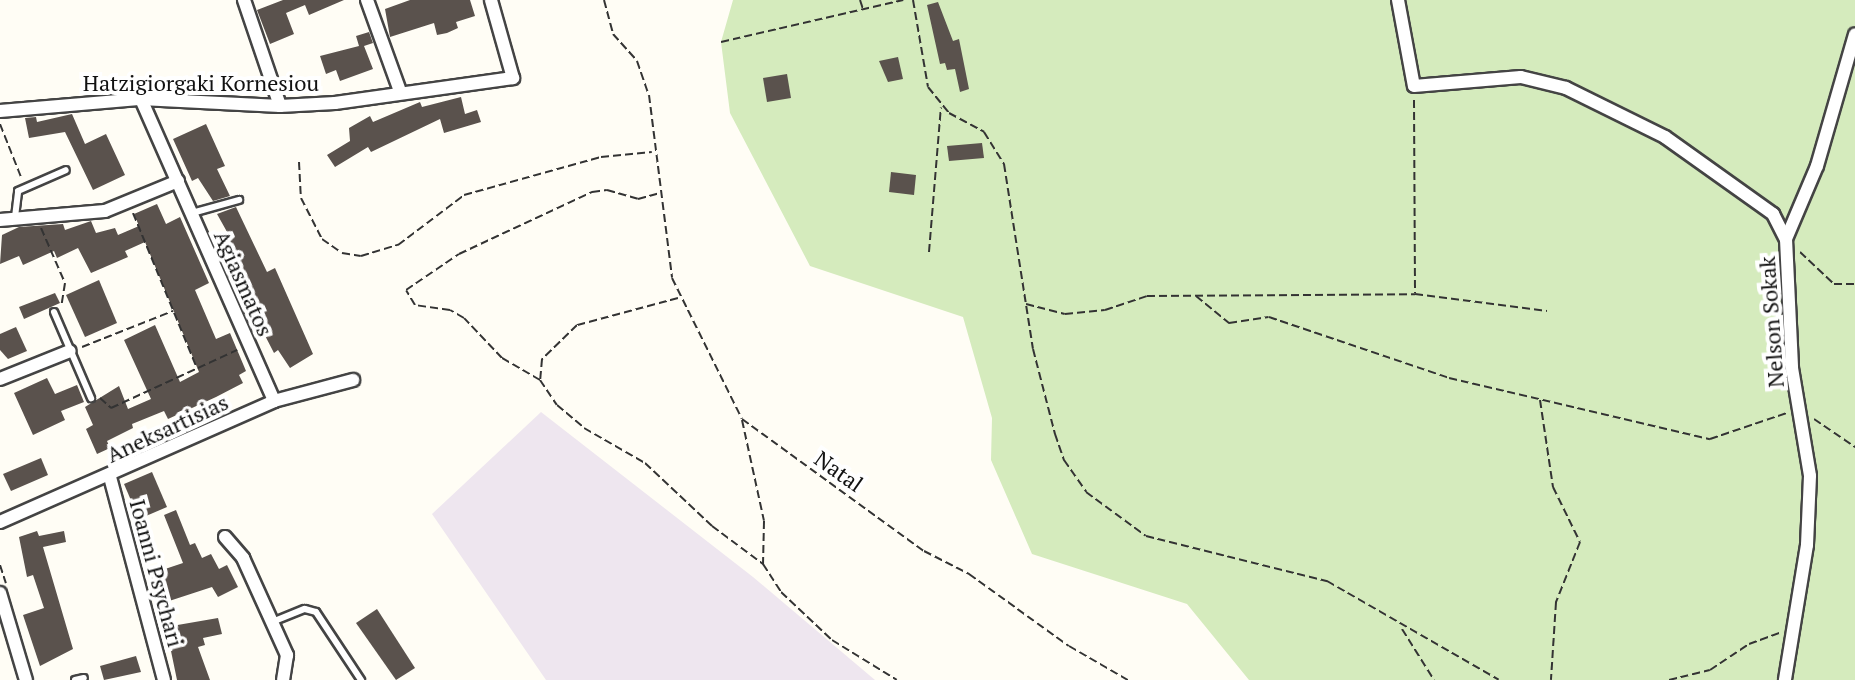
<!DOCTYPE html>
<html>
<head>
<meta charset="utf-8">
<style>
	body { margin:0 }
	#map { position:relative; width:1855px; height:680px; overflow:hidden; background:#fffdf5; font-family:"PT Serif",serif }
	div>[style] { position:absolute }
	.industrial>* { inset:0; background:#eee6ef }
	.green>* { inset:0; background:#d5ebbd }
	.building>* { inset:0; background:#5a524d }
	.path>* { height:2px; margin-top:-1px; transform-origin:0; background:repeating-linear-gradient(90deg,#333 0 8px,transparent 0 12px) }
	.roads { filter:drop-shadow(2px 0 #444) drop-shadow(-2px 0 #444) drop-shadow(0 2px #444) drop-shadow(0 -2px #444) }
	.lane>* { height:6px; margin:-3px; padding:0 3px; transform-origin:3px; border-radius:3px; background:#fff }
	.street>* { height:12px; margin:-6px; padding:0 6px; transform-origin:6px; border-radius:6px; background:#fff }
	span { translate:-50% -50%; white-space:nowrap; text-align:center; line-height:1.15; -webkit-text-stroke:8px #fff; paint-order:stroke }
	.street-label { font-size:22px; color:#111 }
</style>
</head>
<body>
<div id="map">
	<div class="industrial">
		<div style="clip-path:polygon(541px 412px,753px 577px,875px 680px,546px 680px,432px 514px)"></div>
	</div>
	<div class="green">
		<div style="clip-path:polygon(733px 0,1855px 0,1855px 680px,1249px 680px,1187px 604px,1032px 554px,991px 460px,992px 418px,963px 317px,810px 266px,730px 113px,721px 42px)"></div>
	</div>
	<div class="building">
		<div style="clip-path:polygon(283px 0,344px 0,309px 15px,305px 5px,286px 13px,294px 34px,270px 44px,257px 10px)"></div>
		<div style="clip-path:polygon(410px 0,470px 0,475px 16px,456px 22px,458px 28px,447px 33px,437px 35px,434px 23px,390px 37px,385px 9px)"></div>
		<div style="clip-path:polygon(938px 2px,953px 41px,959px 39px,969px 89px,960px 92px,955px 69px,947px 70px,945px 63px,940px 64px,927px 5px)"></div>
		<div style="clip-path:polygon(369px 32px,373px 43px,364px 46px,373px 69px,340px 81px,336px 70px,326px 74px,320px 56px,359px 46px,356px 36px)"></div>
		<div style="clip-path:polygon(898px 57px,903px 79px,888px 82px,879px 61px)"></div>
		<div style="clip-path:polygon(787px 74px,791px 98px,767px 102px,763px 78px)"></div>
		<div style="clip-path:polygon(461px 97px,465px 114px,477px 110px,481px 122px,444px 133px,440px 119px,371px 152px,368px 147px,335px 167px,327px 155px,350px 141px,349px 128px,370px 116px,373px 122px,420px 102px,422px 107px)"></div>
		<div style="clip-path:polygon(72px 114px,85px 144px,106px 134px,125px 175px,93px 190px,65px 132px,29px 138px,25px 118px,36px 117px,37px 122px)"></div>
		<div style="clip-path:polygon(206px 124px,225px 166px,217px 169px,230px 196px,213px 201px,198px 178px,192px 181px,173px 139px)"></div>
		<div style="clip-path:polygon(982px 143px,984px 158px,949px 161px,947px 146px)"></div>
		<div style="clip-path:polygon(891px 172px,916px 175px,914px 195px,889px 192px)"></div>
		<div style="clip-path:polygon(157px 204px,166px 224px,180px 217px,209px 283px,195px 290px,216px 339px,230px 333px,246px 371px,239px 375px,243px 383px,216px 397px,168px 419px,164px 411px,132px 424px,133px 428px,107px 441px,110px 448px,97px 454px,86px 429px,93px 425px,85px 407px,119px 386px,128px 409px,151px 399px,124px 340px,155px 325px,180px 382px,199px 372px,145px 242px,125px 251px,128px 257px,91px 273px,78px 248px,57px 258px,54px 251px,23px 265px,19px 256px,0 264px,2px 235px,19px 227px,63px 224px,65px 230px,91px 221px,96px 233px,115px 228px,118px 235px,139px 226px,134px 214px)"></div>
		<div style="clip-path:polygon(236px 207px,267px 272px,275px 268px,313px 354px,290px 368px,278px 350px,274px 353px,244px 295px,240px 297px,235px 287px,241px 284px,228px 254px,222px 256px,217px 246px,231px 239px,217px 214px)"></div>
		<div style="clip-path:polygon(99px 280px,117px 323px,85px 337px,66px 295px)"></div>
		<div style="clip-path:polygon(55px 293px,60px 303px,24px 319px,19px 307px)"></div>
		<div style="clip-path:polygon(16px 327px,27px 351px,8px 359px,0 350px,0 334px)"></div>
		<div style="clip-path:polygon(47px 378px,55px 394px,77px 385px,84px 402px,61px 411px,65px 420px,33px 435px,14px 393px)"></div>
		<div style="clip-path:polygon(41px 458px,48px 475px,11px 491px,3px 474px)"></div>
		<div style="clip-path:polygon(152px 472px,167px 507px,139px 519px,124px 484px)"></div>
		<div style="clip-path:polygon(176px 510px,190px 545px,195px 543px,202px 558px,211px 554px,219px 569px,227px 565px,238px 587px,218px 597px,212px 587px,160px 604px,150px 574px,183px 563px,164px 515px)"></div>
		<div style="clip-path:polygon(37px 531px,39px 536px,64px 531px,66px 542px,43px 547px,73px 649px,40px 666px,23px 615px,44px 608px,33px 575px,27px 577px,19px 537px)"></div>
		<div style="clip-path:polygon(377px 609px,415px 668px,396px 680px,356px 623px)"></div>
		<div style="clip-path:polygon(218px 618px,222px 634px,203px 638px,205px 645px,198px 647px,210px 680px,177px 680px,166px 627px)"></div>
		<div style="clip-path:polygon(136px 656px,141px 672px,104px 680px,100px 666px)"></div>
	</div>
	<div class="path">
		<div style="left:604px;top:0;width:35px;rotate:75deg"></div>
		<div style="left:613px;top:34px;width:36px;rotate:48deg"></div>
		<div style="left:637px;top:61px;width:36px;rotate:71deg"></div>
		<div style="left:649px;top:95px;width:184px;rotate:82.8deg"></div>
		<div style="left:672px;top:278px;width:157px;rotate:63.6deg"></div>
		<div style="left:742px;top:419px;width:225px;rotate:36deg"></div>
		<div style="left:924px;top:551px;width:51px;rotate:27.1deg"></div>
		<div style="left:969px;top:574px;width:123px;rotate:35.8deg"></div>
		<div style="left:1069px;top:646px;width:68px;rotate:30deg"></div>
		<div style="left:860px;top:0;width:9px;rotate:72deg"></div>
		<div style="left:913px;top:0;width:88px;rotate:80.2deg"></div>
		<div style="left:928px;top:87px;width:33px;rotate:51deg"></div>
		<div style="left:949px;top:113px;width:40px;rotate:28deg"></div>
		<div style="left:984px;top:132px;width:38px;rotate:58deg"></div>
		<div style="left:1004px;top:164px;width:187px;rotate:81.1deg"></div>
		<div style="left:1033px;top:349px;width:88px;rotate:75.5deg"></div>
		<div style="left:1055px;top:434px;width:28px;rotate:71deg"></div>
		<div style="left:1064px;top:460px;width:39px;rotate:55deg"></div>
		<div style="left:1086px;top:492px;width:74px;rotate:36.3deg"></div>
		<div style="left:1146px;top:536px;width:187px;rotate:14deg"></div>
		<div style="left:1327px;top:581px;width:198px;rotate:29.9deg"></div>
		<div style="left:721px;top:42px;width:187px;rotate:-13deg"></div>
		<div style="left:1414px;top:100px;width:193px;rotate:89.7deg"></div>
		<div style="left:0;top:124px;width:57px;rotate:68.4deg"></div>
		<div style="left:299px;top:162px;width:36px;rotate:87deg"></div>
		<div style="left:301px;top:198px;width:46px;rotate:62.9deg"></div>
		<div style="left:322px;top:239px;width:24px;rotate:35deg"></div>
		<div style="left:342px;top:253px;width:19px;rotate:9deg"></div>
		<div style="left:361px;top:256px;width:39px;rotate:-17deg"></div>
		<div style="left:398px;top:245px;width:83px;rotate:-37.1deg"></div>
		<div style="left:464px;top:195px;width:142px;rotate:-15.5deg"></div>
		<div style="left:601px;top:157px;width:51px;rotate:-5.6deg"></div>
		<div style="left:133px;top:213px;width:168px;rotate:67.6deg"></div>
		<div style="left:41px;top:228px;width:60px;rotate:66.4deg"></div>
		<div style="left:65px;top:283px;width:24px;rotate:99deg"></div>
		<div style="left:929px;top:252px;width:145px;rotate:-85.3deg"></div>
		<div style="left:1800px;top:252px;width:47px;rotate:43.3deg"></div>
		<div style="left:1834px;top:284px;width:21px"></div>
		<div style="left:1196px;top:296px;width:43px;rotate:39.3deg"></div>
		<div style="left:1229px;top:323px;width:40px;rotate:-8.5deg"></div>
		<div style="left:1269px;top:317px;width:190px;rotate:18.7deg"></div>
		<div style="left:1449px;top:378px;width:268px;rotate:13.2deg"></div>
		<div style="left:1710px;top:439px;width:81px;rotate:-18.7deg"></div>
		<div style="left:678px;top:298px;width:105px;rotate:165deg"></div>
		<div style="left:577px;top:325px;width:49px;rotate:135.8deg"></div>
		<div style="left:542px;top:359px;width:21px;rotate:95deg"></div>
		<div style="left:540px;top:380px;width:30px;rotate:56deg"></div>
		<div style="left:557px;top:405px;width:35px;rotate:40deg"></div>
		<div style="left:584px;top:428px;width:70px;rotate:29.8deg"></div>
		<div style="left:645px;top:463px;width:92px;rotate:43.2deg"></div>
		<div style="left:712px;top:526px;width:64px;rotate:36.7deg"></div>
		<div style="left:1026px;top:304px;width:40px;rotate:14.4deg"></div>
		<div style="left:1065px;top:314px;width:40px;rotate:-5.7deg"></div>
		<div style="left:1105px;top:310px;width:44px;rotate:-18.4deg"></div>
		<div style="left:1147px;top:296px;width:268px;rotate:-0.4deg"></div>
		<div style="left:1415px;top:294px;width:133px;rotate:7.3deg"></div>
		<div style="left:82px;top:347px;width:98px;rotate:-21.6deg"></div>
		<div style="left:540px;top:380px;width:44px;rotate:-149.9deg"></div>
		<div style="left:502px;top:358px;width:55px;rotate:-133.5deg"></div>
		<div style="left:464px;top:318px;width:16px;rotate:-150deg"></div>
		<div style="left:450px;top:310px;width:35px;rotate:-172deg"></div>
		<div style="left:415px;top:305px;width:17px;rotate:-121deg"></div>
		<div style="left:406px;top:290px;width:64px;rotate:-34.2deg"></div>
		<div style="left:459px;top:254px;width:147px;rotate:-25deg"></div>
		<div style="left:592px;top:192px;width:15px;rotate:-8deg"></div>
		<div style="left:607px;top:190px;width:32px;rotate:16deg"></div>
		<div style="left:638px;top:199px;width:20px;rotate:-15deg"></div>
		<div style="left:100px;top:398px;width:15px;rotate:42deg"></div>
		<div style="left:111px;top:408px;width:139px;rotate:-24.7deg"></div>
		<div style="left:1540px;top:400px;width:88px;rotate:81.5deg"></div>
		<div style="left:1553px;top:487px;width:61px;rotate:63.9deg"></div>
		<div style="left:1580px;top:542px;width:65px;rotate:111.8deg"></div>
		<div style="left:1556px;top:602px;width:78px;rotate:93.7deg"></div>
		<div style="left:1814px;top:419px;width:50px;rotate:34.3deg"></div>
		<div style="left:742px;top:420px;width:103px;rotate:77.7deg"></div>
		<div style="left:764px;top:521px;width:43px;rotate:91.3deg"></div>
		<div style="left:763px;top:564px;width:33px;rotate:57deg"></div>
		<div style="left:781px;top:592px;width:70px;rotate:43.3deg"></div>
		<div style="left:832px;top:640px;width:76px;rotate:31.6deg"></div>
		<div style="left:0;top:565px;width:19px;rotate:72deg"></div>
		<div style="left:1402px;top:629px;width:60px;rotate:57.9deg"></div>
		<div style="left:1669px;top:680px;width:42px;rotate:-13.7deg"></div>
		<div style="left:1710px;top:670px;width:47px;rotate:-33.7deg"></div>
		<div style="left:1749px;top:644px;width:33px;rotate:-20deg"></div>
	</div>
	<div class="roads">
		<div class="lane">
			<div style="left:192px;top:213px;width:49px;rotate:-15.5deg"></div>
			<div style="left:15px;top:217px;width:26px;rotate:-83deg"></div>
			<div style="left:18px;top:191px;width:52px;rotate:-23.6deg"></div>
			<div style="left:54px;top:312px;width:94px;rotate:66.7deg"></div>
			<div style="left:272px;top:622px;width:35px;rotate:-22deg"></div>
			<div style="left:305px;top:609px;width:11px;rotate:15deg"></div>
			<div style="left:316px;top:612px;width:82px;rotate:56.5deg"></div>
			<div style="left:75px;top:680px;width:9px;rotate:-13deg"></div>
		</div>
		<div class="street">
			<div style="left:244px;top:0;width:112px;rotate:71.2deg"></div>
			<div style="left:367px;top:0;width:97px;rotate:70.1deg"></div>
			<div style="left:1398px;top:0;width:87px;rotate:79.5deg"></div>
			<div style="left:1414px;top:86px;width:107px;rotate:-4.8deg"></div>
			<div style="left:1521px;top:77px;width:46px;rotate:13.7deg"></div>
			<div style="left:1566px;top:88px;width:110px;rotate:26.3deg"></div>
			<div style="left:1665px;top:137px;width:133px;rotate:35.5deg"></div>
			<div style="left:1773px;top:214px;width:28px;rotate:63deg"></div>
			<div style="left:1786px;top:239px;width:129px;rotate:87.3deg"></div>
			<div style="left:1792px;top:368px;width:109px;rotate:80.5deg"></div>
			<div style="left:1810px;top:476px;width:69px;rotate:92.5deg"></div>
			<div style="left:1807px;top:545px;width:137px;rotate:99.3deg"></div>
			<div style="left:141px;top:99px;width:330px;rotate:66.2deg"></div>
			<div style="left:0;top:111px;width:142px;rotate:-4.9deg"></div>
			<div style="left:141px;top:99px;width:139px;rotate:2.9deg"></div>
			<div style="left:280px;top:106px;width:55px;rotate:-3.1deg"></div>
			<div style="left:335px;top:103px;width:180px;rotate:-8deg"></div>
			<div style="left:513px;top:78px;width:81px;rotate:-105.8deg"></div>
			<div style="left:0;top:220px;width:105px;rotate:-4.9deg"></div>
			<div style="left:105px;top:211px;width:79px;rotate:-22.3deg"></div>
			<div style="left:1786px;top:239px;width:79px;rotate:-67deg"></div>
			<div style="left:1817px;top:166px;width:137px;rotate:-73.9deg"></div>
			<div style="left:0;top:379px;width:75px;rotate:-21.8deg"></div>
			<div style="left:110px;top:477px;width:210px;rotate:75.1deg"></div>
			<div style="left:0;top:522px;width:300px;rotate:-23.8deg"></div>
			<div style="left:274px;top:401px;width:82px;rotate:-14.9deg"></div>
			<div style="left:225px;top:537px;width:28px;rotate:49deg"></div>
			<div style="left:243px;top:558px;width:107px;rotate:65.6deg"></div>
			<div style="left:287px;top:655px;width:25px;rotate:99deg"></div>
			<div style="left:0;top:593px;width:91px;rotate:73.4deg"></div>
		</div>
	</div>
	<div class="street-label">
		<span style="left:201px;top:83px">Hatzigiorgaki Kornesiou</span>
		<span style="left:244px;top:283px;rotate:66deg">Agiasmatos</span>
		<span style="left:1771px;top:322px;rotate:-94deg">Nelson Sokak</span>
		<span style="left:167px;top:428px;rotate:-25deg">Aneksartisias</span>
		<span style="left:839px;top:471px;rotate:35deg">Natal</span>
		<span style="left:157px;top:573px;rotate:75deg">Ioanni Psychari</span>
	</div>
</div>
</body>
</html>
